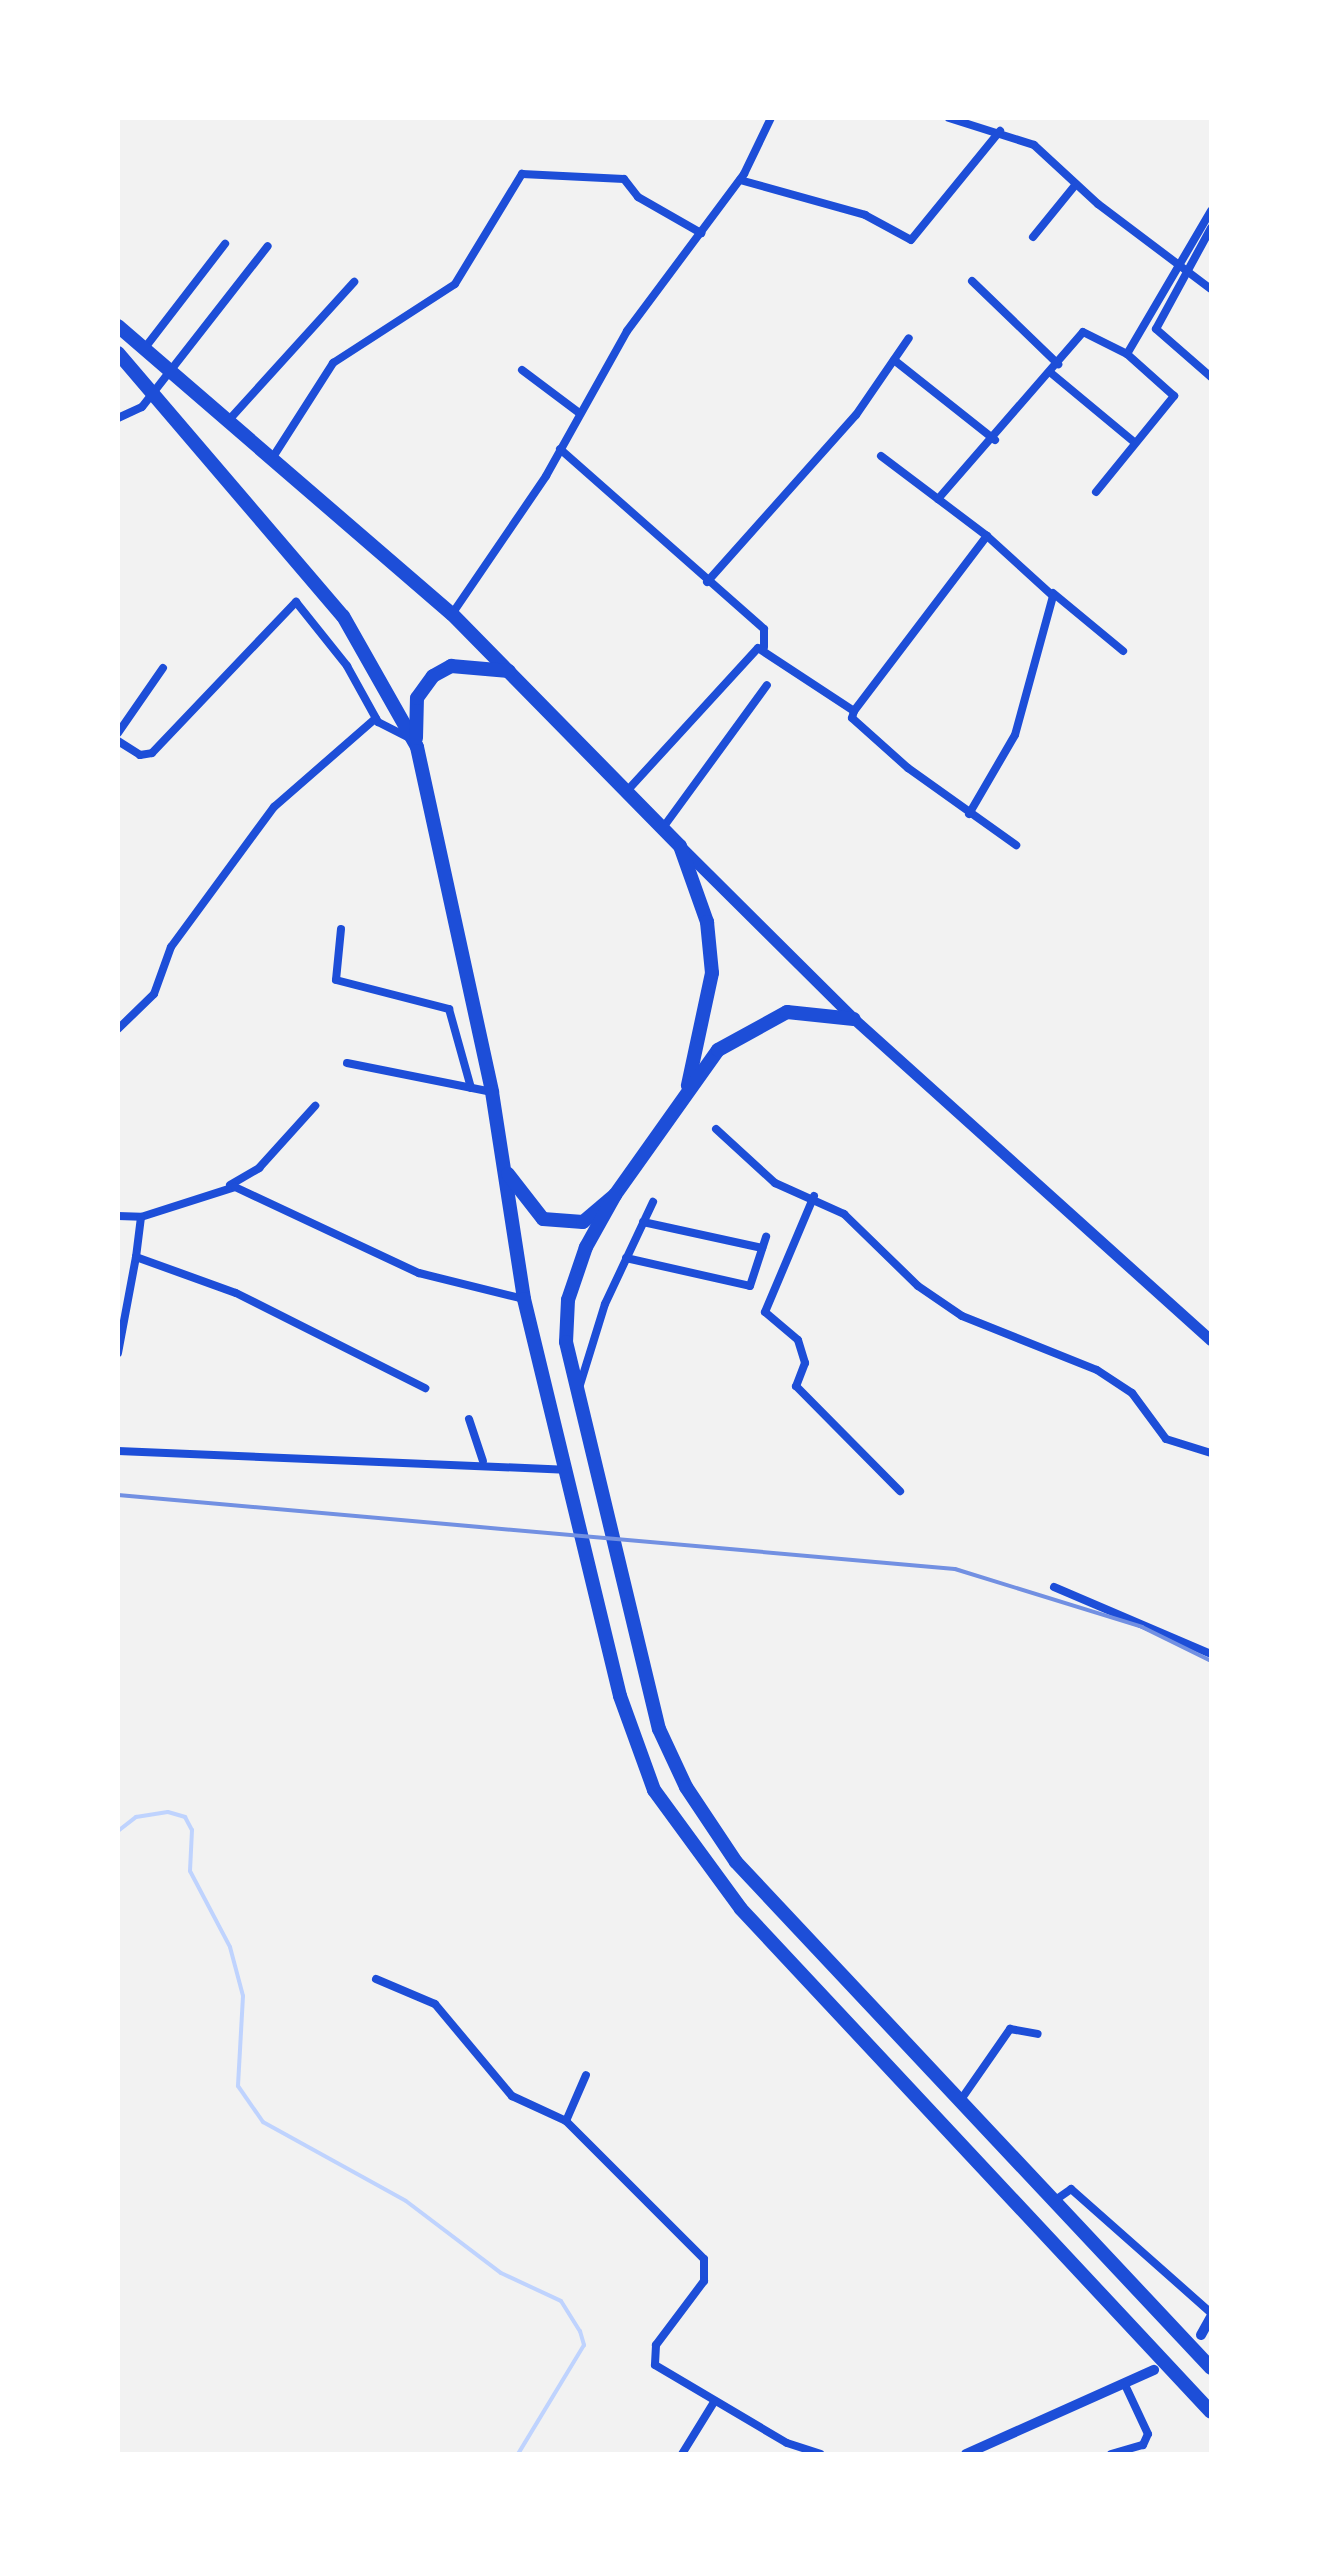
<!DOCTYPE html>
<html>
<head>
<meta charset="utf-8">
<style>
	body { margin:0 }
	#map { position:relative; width:1329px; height:2572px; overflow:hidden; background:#f2f2f2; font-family:"Fira Sans Condensed",sans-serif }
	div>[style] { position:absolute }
	.stream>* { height:4px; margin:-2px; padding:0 2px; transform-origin:2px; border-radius:2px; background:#bfd3fe }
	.minor>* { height:8px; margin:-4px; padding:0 4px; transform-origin:4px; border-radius:4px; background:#1d4ed8 }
	.tertiary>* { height:10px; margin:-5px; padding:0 5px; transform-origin:5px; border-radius:5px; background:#1d4ed8 }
	.secondary>* { height:11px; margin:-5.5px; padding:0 5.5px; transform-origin:5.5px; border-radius:5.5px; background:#1d4ed8 }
	.trunk>* { height:14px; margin:-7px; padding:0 7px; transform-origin:7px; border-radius:7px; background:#1d4ed8 }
	.rail>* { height:4px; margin:-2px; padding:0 2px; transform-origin:2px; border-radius:2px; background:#7290e2 }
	span { translate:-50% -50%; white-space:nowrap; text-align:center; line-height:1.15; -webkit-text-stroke:6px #fff; paint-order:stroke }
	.frame { position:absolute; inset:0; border:120px solid #fff; pointer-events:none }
</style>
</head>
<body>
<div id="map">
	<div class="stream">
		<div style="left:118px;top:1831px;width:23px;rotate:-38deg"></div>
		<div style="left:136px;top:1817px;width:32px;rotate:-9deg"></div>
		<div style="left:168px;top:1812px;width:18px;rotate:16deg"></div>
		<div style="left:185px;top:1817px;width:15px;rotate:62deg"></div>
		<div style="left:192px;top:1830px;width:41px;rotate:92.8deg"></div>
		<div style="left:190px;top:1871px;width:86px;rotate:62.2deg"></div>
		<div style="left:230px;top:1947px;width:51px;rotate:75.1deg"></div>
		<div style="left:243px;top:1996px;width:90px;rotate:93.2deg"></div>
		<div style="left:238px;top:2086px;width:44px;rotate:55.2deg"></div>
		<div style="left:263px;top:2122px;width:163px;rotate:28.9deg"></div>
		<div style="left:406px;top:2201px;width:119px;rotate:37.2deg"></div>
		<div style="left:501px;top:2273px;width:66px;rotate:25deg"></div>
		<div style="left:561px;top:2301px;width:36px;rotate:58deg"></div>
		<div style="left:580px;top:2331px;width:15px;rotate:74deg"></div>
		<div style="left:584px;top:2345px;width:127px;rotate:121.2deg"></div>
	</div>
	<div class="minor">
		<div style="left:949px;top:118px;width:89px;rotate:17.6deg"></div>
		<div style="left:1034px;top:145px;width:87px;rotate:42.7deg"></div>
		<div style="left:1098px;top:204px;width:141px;rotate:37deg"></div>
		<div style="left:740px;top:180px;width:130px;rotate:15.6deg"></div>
		<div style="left:865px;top:215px;width:52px;rotate:28.5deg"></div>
		<div style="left:911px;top:240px;width:141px;rotate:-50.8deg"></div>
		<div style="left:1211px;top:228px;width:115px;rotate:118.6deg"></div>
		<div style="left:1156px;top:329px;width:73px;rotate:41.1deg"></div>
		<div style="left:1033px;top:237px;width:68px;rotate:-50.9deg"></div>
		<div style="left:972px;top:281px;width:120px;rotate:44deg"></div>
		<div style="left:144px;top:349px;width:133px;rotate:-52.4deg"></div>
		<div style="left:894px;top:360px;width:129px;rotate:38.4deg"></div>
		<div style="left:522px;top:370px;width:70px;rotate:36.9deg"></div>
		<div style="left:1051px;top:373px;width:108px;rotate:39.7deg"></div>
		<div style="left:118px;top:418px;width:26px;rotate:-25deg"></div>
		<div style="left:142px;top:407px;width:204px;rotate:-52deg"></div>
		<div style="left:228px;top:421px;width:188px;rotate:-47.8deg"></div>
		<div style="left:560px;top:449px;width:272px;rotate:41.4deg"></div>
		<div style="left:764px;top:629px;width:18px;rotate:90deg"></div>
		<div style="left:881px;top:456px;width:71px;rotate:37deg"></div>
		<div style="left:273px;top:457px;width:112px;rotate:-57.4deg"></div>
		<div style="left:333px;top:363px;width:145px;rotate:-32.9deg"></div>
		<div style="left:455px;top:284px;width:129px;rotate:-58.7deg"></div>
		<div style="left:522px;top:174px;width:102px;rotate:2.8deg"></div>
		<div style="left:624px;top:179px;width:23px;rotate:52deg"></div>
		<div style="left:638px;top:197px;width:73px;rotate:29.7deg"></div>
		<div style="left:1096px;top:492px;width:124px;rotate:-50.9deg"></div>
		<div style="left:1174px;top:396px;width:63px;rotate:-138.2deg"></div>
		<div style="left:707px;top:582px;width:224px;rotate:-48.3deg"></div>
		<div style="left:856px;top:415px;width:93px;rotate:-55.5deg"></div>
		<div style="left:1053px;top:593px;width:91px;rotate:39.6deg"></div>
		<div style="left:452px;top:614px;width:167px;rotate:-55.7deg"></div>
		<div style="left:546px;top:476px;width:166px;rotate:-60.8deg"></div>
		<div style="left:627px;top:331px;width:196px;rotate:-53.3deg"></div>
		<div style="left:744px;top:174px;width:62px;rotate:-64.3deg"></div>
		<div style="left:854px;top:711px;width:7px;rotate:106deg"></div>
		<div style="left:852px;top:718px;width:75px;rotate:41.8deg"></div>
		<div style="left:908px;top:768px;width:133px;rotate:35.5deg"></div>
		<div style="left:118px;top:733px;width:79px;rotate:-55.3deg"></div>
		<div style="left:118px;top:741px;width:26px;rotate:32deg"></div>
		<div style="left:140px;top:755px;width:12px;rotate:-9deg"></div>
		<div style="left:152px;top:753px;width:209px;rotate:-46.4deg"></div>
		<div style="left:296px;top:602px;width:82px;rotate:51.4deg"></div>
		<div style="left:347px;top:666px;width:64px;rotate:61deg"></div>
		<div style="left:378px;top:722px;width:38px;rotate:27deg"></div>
		<div style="left:626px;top:792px;width:195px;rotate:-47.5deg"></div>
		<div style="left:758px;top:648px;width:115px;rotate:33.3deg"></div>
		<div style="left:854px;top:711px;width:220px;rotate:-52.8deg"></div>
		<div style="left:987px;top:536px;width:61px;rotate:-142.9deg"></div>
		<div style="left:938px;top:499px;width:221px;rotate:-49deg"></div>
		<div style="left:1083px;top:332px;width:49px;rotate:26.6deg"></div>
		<div style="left:1127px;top:354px;width:166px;rotate:-59.6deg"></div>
		<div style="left:969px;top:814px;width:91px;rotate:-59.8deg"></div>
		<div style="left:1015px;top:735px;width:144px;rotate:-74.7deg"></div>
		<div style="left:1053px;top:596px;width:89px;rotate:-137.7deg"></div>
		<div style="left:662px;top:829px;width:178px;rotate:-53.9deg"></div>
		<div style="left:341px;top:929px;width:51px;rotate:95.6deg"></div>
		<div style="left:336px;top:980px;width:117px;rotate:14.4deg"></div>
		<div style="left:449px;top:1009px;width:82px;rotate:74.4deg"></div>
		<div style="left:118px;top:1029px;width:50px;rotate:-44.2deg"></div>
		<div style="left:154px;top:994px;width:50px;rotate:-70.1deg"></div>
		<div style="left:171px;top:947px;width:174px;rotate:-53.7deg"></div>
		<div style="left:274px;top:807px;width:135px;rotate:-41.1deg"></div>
		<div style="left:347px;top:1063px;width:148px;rotate:11.3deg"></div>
		<div style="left:716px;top:1129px;width:80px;rotate:42.5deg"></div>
		<div style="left:775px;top:1183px;width:76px;rotate:24.2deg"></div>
		<div style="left:844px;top:1214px;width:103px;rotate:44.2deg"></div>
		<div style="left:918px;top:1286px;width:53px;rotate:34.3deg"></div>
		<div style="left:962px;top:1316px;width:145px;rotate:21.8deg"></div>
		<div style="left:1097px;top:1370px;width:42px;rotate:33.3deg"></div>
		<div style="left:1132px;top:1393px;width:57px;rotate:53.5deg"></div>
		<div style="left:1166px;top:1439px;width:47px;rotate:17.3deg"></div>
		<div style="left:230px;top:1185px;width:34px;rotate:-30deg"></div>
		<div style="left:259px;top:1168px;width:84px;rotate:-47.9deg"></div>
		<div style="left:814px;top:1196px;width:126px;rotate:112.9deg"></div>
		<div style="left:765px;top:1312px;width:43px;rotate:40.3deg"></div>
		<div style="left:798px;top:1340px;width:24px;rotate:73deg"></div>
		<div style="left:805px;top:1363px;width:25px;rotate:111deg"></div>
		<div style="left:796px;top:1386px;width:148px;rotate:45.3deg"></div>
		<div style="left:118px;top:1216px;width:23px;rotate:2deg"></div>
		<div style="left:141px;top:1217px;width:99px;rotate:-17.7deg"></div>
		<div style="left:235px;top:1187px;width:203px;rotate:25.1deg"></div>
		<div style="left:419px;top:1273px;width:108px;rotate:13.9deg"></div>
		<div style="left:141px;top:1217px;width:40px;rotate:97.1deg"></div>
		<div style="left:136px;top:1257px;width:106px;rotate:19.8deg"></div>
		<div style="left:236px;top:1293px;width:212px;rotate:26.7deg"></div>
		<div style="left:643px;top:1222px;width:122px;rotate:12.3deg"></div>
		<div style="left:626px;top:1258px;width:127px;rotate:12.7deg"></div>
		<div style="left:750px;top:1286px;width:52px;rotate:-71.9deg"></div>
		<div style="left:118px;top:1353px;width:98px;rotate:-79.4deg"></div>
		<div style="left:579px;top:1388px;width:88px;rotate:-72.8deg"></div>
		<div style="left:605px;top:1304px;width:113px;rotate:-64.8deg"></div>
		<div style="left:469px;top:1419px;width:44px;rotate:71.6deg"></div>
		<div style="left:118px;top:1451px;width:447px;rotate:2.4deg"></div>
		<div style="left:1054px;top:1587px;width:171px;rotate:23.1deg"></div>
		<div style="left:376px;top:1979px;width:64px;rotate:23deg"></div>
		<div style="left:435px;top:2004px;width:120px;rotate:50.1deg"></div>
		<div style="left:512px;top:2096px;width:60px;rotate:24.8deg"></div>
		<div style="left:566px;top:2121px;width:195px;rotate:45deg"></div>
		<div style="left:704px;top:2259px;width:22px;rotate:90deg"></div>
		<div style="left:704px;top:2281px;width:80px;rotate:126.9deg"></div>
		<div style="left:656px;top:2345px;width:20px;rotate:93deg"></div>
		<div style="left:655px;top:2365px;width:153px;rotate:30.6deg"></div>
		<div style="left:787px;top:2443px;width:35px;rotate:18deg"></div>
		<div style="left:960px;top:2101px;width:88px;rotate:-55.2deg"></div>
		<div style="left:1010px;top:2029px;width:28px;rotate:10deg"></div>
		<div style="left:566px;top:2121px;width:50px;rotate:-66.5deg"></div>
		<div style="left:1054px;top:2201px;width:21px;rotate:-35deg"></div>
		<div style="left:1071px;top:2189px;width:187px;rotate:41.5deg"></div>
		<div style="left:682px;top:2454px;width:61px;rotate:-58.4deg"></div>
		<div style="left:1111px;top:2454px;width:33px;rotate:-16deg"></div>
		<div style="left:1143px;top:2445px;width:12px;rotate:-66deg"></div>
		<div style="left:1148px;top:2434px;width:52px;rotate:-115.1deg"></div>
	</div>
	<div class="tertiary">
		<div style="left:1201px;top:2335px;width:21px;rotate:-61deg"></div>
		<div style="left:966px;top:2454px;width:206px;rotate:-24.1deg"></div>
	</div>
	<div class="secondary">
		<div style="left:683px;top:849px;width:241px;rotate:44.8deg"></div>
		<div style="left:854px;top:1019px;width:480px;rotate:42deg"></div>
	</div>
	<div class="trunk">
		<div style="left:118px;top:326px;width:441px;rotate:40.8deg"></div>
		<div style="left:452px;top:614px;width:325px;rotate:45.5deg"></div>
		<div style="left:680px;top:846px;width:81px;rotate:70.4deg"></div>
		<div style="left:707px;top:922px;width:51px;rotate:84.4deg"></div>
		<div style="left:712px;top:973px;width:115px;rotate:102.1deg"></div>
		<div style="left:118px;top:353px;width:346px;rotate:49.5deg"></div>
		<div style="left:343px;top:616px;width:150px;rotate:60.5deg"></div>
		<div style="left:417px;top:747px;width:353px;rotate:77.7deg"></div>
		<div style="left:492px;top:1092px;width:209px;rotate:81.2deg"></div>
		<div style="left:524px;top:1299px;width:408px;rotate:76.4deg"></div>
		<div style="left:620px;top:1696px;width:100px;rotate:70.1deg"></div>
		<div style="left:654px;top:1790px;width:147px;rotate:53.8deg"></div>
		<div style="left:741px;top:1909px;width:688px;rotate:46.94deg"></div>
		<div style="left:416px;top:738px;width:40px;rotate:-88.6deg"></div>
		<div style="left:417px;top:698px;width:27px;rotate:-54deg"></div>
		<div style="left:433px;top:676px;width:21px;rotate:-29deg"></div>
		<div style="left:451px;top:666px;width:58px;rotate:4.9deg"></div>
		<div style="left:508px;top:1174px;width:57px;rotate:52.1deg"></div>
		<div style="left:543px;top:1219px;width:40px;rotate:4.3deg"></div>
		<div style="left:583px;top:1222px;width:42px;rotate:-40.2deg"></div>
		<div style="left:615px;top:1195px;width:178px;rotate:-54.6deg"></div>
		<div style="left:718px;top:1050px;width:79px;rotate:-28.8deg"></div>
		<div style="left:787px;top:1012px;width:67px;rotate:6deg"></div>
		<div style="left:615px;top:1195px;width:60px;rotate:119.1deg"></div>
		<div style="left:586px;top:1247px;width:56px;rotate:108.8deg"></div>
		<div style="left:568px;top:1300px;width:42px;rotate:92.7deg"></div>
		<div style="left:566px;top:1342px;width:398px;rotate:76.5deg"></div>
		<div style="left:659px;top:1729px;width:64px;rotate:65deg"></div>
		<div style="left:686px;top:1787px;width:90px;rotate:56.3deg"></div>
		<div style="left:736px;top:1862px;width:694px;rotate:46.81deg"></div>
	</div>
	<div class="rail">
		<div style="left:118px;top:1495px;width:840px;rotate:5.05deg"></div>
		<div style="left:955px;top:1569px;width:196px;rotate:17.2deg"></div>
		<div style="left:1142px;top:1627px;width:77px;rotate:26.2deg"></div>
	</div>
	<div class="frame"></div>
</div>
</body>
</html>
